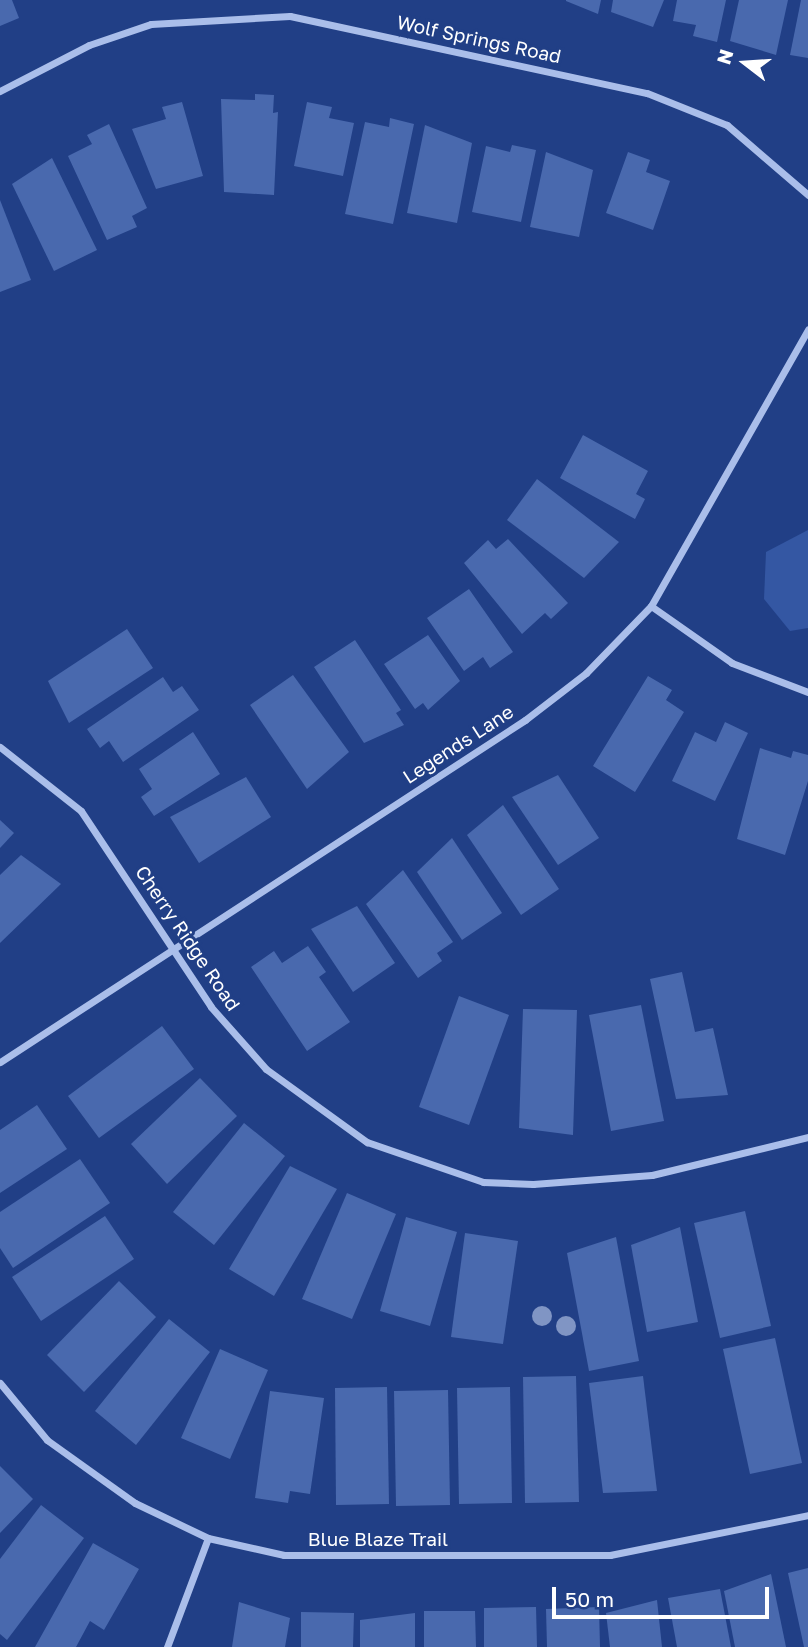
<!DOCTYPE html>
<html>
<head>
<meta charset="utf-8">
<style>
	body { margin:0 }
	#map { position:relative; width:808px; height:1647px; overflow:hidden; background:#213f86; font-family:"Golos Text",sans-serif }
	div>[style] { position:absolute }
	.green>* { inset:0; background:#3457a3 }
	.building>* { inset:0; background:#4969ae }
	.street>* { height:7px; margin:-3.5px; padding:0 3.5px; transform-origin:3.5px; border-radius:3.5px; background:#aabeea }
	.trees>* { width:20px; height:20px; margin:-10px; border-radius:50%; background:#8095c4 }
	span { translate:-50% -50%; white-space:nowrap; text-align:center; line-height:1.15; -webkit-text-stroke:6px #213f86; paint-order:stroke }
	.street-label { font-size:19px; color:#fff }
	.north { position:absolute; left:710px; top:28px; width:70px; height:70px; -webkit-text-stroke:5px #213f86; paint-order:stroke; rotate:287deg; font-size:19px; font-weight:700; line-height:28px; text-align:center; color:#fff }
	.north::after { content:''; display:block; margin:auto; width:24px; height:32px; background:#fff; clip-path:polygon(50% 0,100% 100%,50% 72%,0 100%) }
	.scale { position:absolute; left:552px; top:1587px; width:217px; height:32px; box-sizing:border-box; border:4px solid #fff; border-top:0; padding-left:9px; font-size:21px; line-height:24px; white-space:nowrap; color:#fff; -webkit-text-stroke:5px #213f86; paint-order:stroke }
</style>
</head>
<body>
<div id="map">
	<div class="green">
		<div style="clip-path:polygon(808px 530px,808px 628px,790px 631px,764px 599px,766px 552px)"></div>
	</div>
	<div class="building">
		<div style="clip-path:polygon(0 0,12px 0,19px 18px,0 26px)"></div>
		<div style="clip-path:polygon(601px 0,598px 14px,566px 1px,566px 0)"></div>
		<div style="clip-path:polygon(613px 0,664px 0,653px 27px,611px 12px)"></div>
		<div style="clip-path:polygon(677px 0,726px 0,717px 42px,693px 36px,696px 25px,673px 21px)"></div>
		<div style="clip-path:polygon(739px 0,788px 0,776px 55px,730px 41px)"></div>
		<div style="clip-path:polygon(801px 0,808px 0,808px 58px,790px 55px)"></div>
		<div style="clip-path:polygon(255px 94px,274px 95px,273px 113px,278px 112px,274px 195px,224px 192px,221px 99px,255px 100px)"></div>
		<div style="clip-path:polygon(182px 102px,203px 176px,156px 189px,132px 129px,166px 119px,162px 107px)"></div>
		<div style="clip-path:polygon(307px 102px,332px 107px,329px 118px,354px 123px,343px 176px,294px 166px)"></div>
		<div style="clip-path:polygon(390px 118px,414px 124px,393px 224px,345px 214px,365px 122px,389px 127px)"></div>
		<div style="clip-path:polygon(109px 124px,147px 208px,132px 216px,137px 227px,107px 240px,68px 156px,92px 144px,87px 135px)"></div>
		<div style="clip-path:polygon(425px 125px,472px 143px,457px 223px,407px 213px)"></div>
		<div style="clip-path:polygon(512px 145px,536px 150px,521px 222px,472px 212px,486px 146px,510px 152px)"></div>
		<div style="clip-path:polygon(546px 152px,593px 170px,579px 237px,530px 227px)"></div>
		<div style="clip-path:polygon(628px 152px,650px 160px,646px 172px,670px 181px,653px 230px,606px 213px)"></div>
		<div style="clip-path:polygon(52px 158px,97px 250px,54px 271px,12px 184px)"></div>
		<div style="clip-path:polygon(0 200px,31px 280px,0 292px)"></div>
		<div style="clip-path:polygon(583px 435px,648px 471px,636px 494px,645px 499px,635px 519px,560px 478px)"></div>
		<div style="clip-path:polygon(537px 479px,619px 542px,584px 578px,507px 520px)"></div>
		<div style="clip-path:polygon(508px 539px,568px 603px,551px 619px,545px 613px,522px 634px,464px 563px,488px 540px,496px 549px)"></div>
		<div style="clip-path:polygon(469px 589px,513px 652px,490px 668px,483px 657px,464px 671px,427px 618px)"></div>
		<div style="clip-path:polygon(127px 629px,153px 668px,69px 723px,48px 681px)"></div>
		<div style="clip-path:polygon(428px 635px,460px 681px,428px 710px,423px 703px,415px 709px,384px 664px)"></div>
		<div style="clip-path:polygon(355px 640px,401px 710px,396px 713px,404px 725px,364px 743px,314px 667px)"></div>
		<div style="clip-path:polygon(293px 675px,349px 752px,307px 789px,250px 705px)"></div>
		<div style="clip-path:polygon(648px 676px,672px 690px,666px 700px,684px 712px,635px 792px,593px 766px)"></div>
		<div style="clip-path:polygon(163px 677px,173px 692px,182px 686px,199px 710px,123px 762px,109px 741px,100px 748px,87px 729px)"></div>
		<div style="clip-path:polygon(725px 722px,748px 733px,715px 801px,672px 781px,695px 732px,716px 742px)"></div>
		<div style="clip-path:polygon(193px 732px,220px 774px,154px 816px,141px 797px,152px 789px,139px 769px)"></div>
		<div style="clip-path:polygon(760px 748px,791px 758px,793px 751px,808px 755px,808px 781px,785px 855px,737px 839px)"></div>
		<div style="clip-path:polygon(558px 775px,599px 838px,558px 865px,512px 797px)"></div>
		<div style="clip-path:polygon(246px 777px,271px 817px,199px 863px,170px 817px)"></div>
		<div style="clip-path:polygon(503px 805px,559px 889px,521px 915px,467px 835px)"></div>
		<div style="clip-path:polygon(0 820px,14px 833px,0 848px)"></div>
		<div style="clip-path:polygon(452px 838px,502px 913px,462px 940px,417px 872px)"></div>
		<div style="clip-path:polygon(21px 855px,61px 884px,0 943px,0 875px)"></div>
		<div style="clip-path:polygon(403px 870px,453px 942px,437px 953px,442px 961px,418px 978px,366px 904px)"></div>
		<div style="clip-path:polygon(357px 906px,395px 963px,353px 992px,311px 929px)"></div>
		<div style="clip-path:polygon(308px 946px,326px 972px,319px 977px,350px 1022px,307px 1051px,251px 967px,274px 951px,282px 963px)"></div>
		<div style="clip-path:polygon(682px 972px,695px 1032px,713px 1028px,728px 1095px,676px 1099px,650px 979px)"></div>
		<div style="clip-path:polygon(459px 996px,509px 1015px,469px 1125px,419px 1107px)"></div>
		<div style="clip-path:polygon(641px 1005px,664px 1121px,611px 1131px,589px 1015px)"></div>
		<div style="clip-path:polygon(523px 1009px,577px 1010px,573px 1135px,519px 1128px)"></div>
		<div style="clip-path:polygon(162px 1026px,194px 1069px,99px 1138px,68px 1096px)"></div>
		<div style="clip-path:polygon(200px 1078px,237px 1116px,167px 1184px,131px 1144px)"></div>
		<div style="clip-path:polygon(37px 1105px,67px 1149px,0 1193px,0 1130px)"></div>
		<div style="clip-path:polygon(244px 1123px,285px 1156px,214px 1245px,173px 1212px)"></div>
		<div style="clip-path:polygon(80px 1159px,110px 1203px,13px 1268px,0 1248px,0 1212px)"></div>
		<div style="clip-path:polygon(290px 1166px,337px 1189px,274px 1296px,229px 1269px)"></div>
		<div style="clip-path:polygon(347px 1193px,396px 1214px,352px 1319px,302px 1299px)"></div>
		<div style="clip-path:polygon(745px 1211px,771px 1326px,720px 1338px,694px 1223px)"></div>
		<div style="clip-path:polygon(105px 1216px,134px 1259px,41px 1321px,12px 1277px)"></div>
		<div style="clip-path:polygon(406px 1217px,457px 1232px,430px 1326px,380px 1311px)"></div>
		<div style="clip-path:polygon(680px 1227px,698px 1322px,647px 1332px,631px 1245px)"></div>
		<div style="clip-path:polygon(465px 1233px,518px 1241px,503px 1344px,451px 1337px)"></div>
		<div style="clip-path:polygon(616px 1237px,639px 1361px,589px 1371px,567px 1253px)"></div>
		<div style="clip-path:polygon(119px 1281px,156px 1317px,84px 1392px,47px 1355px)"></div>
		<div style="clip-path:polygon(169px 1319px,210px 1352px,136px 1445px,95px 1411px)"></div>
		<div style="clip-path:polygon(775px 1338px,802px 1463px,750px 1474px,723px 1349px)"></div>
		<div style="clip-path:polygon(220px 1349px,268px 1370px,230px 1459px,181px 1438px)"></div>
		<div style="clip-path:polygon(576px 1376px,579px 1502px,525px 1503px,523px 1377px)"></div>
		<div style="clip-path:polygon(643px 1376px,657px 1491px,603px 1493px,589px 1383px)"></div>
		<div style="clip-path:polygon(387px 1387px,389px 1504px,336px 1505px,335px 1388px)"></div>
		<div style="clip-path:polygon(510px 1387px,512px 1503px,459px 1504px,457px 1388px)"></div>
		<div style="clip-path:polygon(448px 1390px,450px 1505px,396px 1506px,394px 1391px)"></div>
		<div style="clip-path:polygon(270px 1391px,324px 1398px,310px 1494px,290px 1491px,288px 1503px,255px 1498px)"></div>
		<div style="clip-path:polygon(0 1466px,33px 1499px,0 1533px)"></div>
		<div style="clip-path:polygon(41px 1505px,84px 1538px,7px 1640px,0 1634px,0 1559px)"></div>
		<div style="clip-path:polygon(93px 1543px,139px 1569px,104px 1630px,90px 1621px,76px 1647px,35px 1647px)"></div>
		<div style="clip-path:polygon(808px 1568px,808px 1647px,804px 1647px,788px 1573px)"></div>
		<div style="clip-path:polygon(771px 1574px,786px 1647px,735px 1647px,724px 1591px)"></div>
		<div style="clip-path:polygon(720px 1589px,731px 1647px,677px 1647px,668px 1598px)"></div>
		<div style="clip-path:polygon(657px 1600px,662px 1647px,610px 1647px,606px 1613px)"></div>
		<div style="clip-path:polygon(239px 1602px,290px 1618px,285px 1647px,232px 1647px)"></div>
		<div style="clip-path:polygon(536px 1607px,537px 1647px,484px 1647px,484px 1608px)"></div>
		<div style="clip-path:polygon(599px 1607px,600px 1647px,547px 1647px,546px 1609px)"></div>
		<div style="clip-path:polygon(424px 1611px,475px 1611px,476px 1647px,424px 1647px)"></div>
		<div style="clip-path:polygon(301px 1612px,354px 1613px,353px 1647px,301px 1647px)"></div>
		<div style="clip-path:polygon(415px 1613px,415px 1647px,360px 1647px,360px 1620px)"></div>
	</div>
	<div class="street">
		<div style="left:0;top:91px;width:100px;rotate:-27.3deg"></div>
		<div style="left:89px;top:45px;width:65px;rotate:-18.7deg"></div>
		<div style="left:151px;top:24px;width:139px;rotate:-3.3deg"></div>
		<div style="left:290px;top:16px;width:365px;rotate:12.2deg"></div>
		<div style="left:647px;top:93px;width:86px;rotate:21.8deg"></div>
		<div style="left:727px;top:125px;width:107px;rotate:40.8deg"></div>
		<div style="left:651px;top:606px;width:99px;rotate:35.1deg"></div>
		<div style="left:732px;top:663px;width:81px;rotate:20.9deg"></div>
		<div style="left:0;top:747px;width:103px;rotate:38.3deg"></div>
		<div style="left:81px;top:811px;width:235px;rotate:56.4deg"></div>
		<div style="left:211px;top:1007px;width:83px;rotate:48.4deg"></div>
		<div style="left:266px;top:1069px;width:125px;rotate:35.9deg"></div>
		<div style="left:367px;top:1142px;width:123px;rotate:19deg"></div>
		<div style="left:483px;top:1182px;width:50px;rotate:2.3deg"></div>
		<div style="left:533px;top:1184px;width:119px;rotate:-4.3deg"></div>
		<div style="left:652px;top:1175px;width:161px;rotate:-13.7deg"></div>
		<div style="left:0;top:1062px;width:627px;rotate:-33.08deg"></div>
		<div style="left:525px;top:720px;width:77px;rotate:-37.6deg"></div>
		<div style="left:586px;top:673px;width:93px;rotate:-45.9deg"></div>
		<div style="left:651px;top:606px;width:318px;rotate:-60.4deg"></div>
		<div style="left:0;top:1383px;width:74px;rotate:50.5deg"></div>
		<div style="left:47px;top:1440px;width:108px;rotate:35.6deg"></div>
		<div style="left:135px;top:1503px;width:81px;rotate:25.6deg"></div>
		<div style="left:208px;top:1538px;width:78px;rotate:12.6deg"></div>
		<div style="left:284px;top:1555px;width:326px"></div>
		<div style="left:610px;top:1555px;width:202px;rotate:-11.4deg"></div>
		<div style="left:167px;top:1647px;width:116px;rotate:-69.4deg"></div>
	</div>
	<div class="trees">
		<div style="left:542px;top:1316px"></div>
		<div style="left:566px;top:1326px"></div>
	</div>
	<div class="street-label">
		<span style="left:479px;top:39px;rotate:12deg">Wolf Springs Road</span>
		<span style="left:458px;top:744px;rotate:-33deg">Legends Lane</span>
		<span style="left:188px;top:938px;rotate:56deg">Cherry Ridge Road</span>
		<span style="left:378px;top:1539px">Blue Blaze Trail</span>
	</div>
	<div class="north">N</div>
	<div class="scale">50 m</div>
</div>
</body>
</html>
